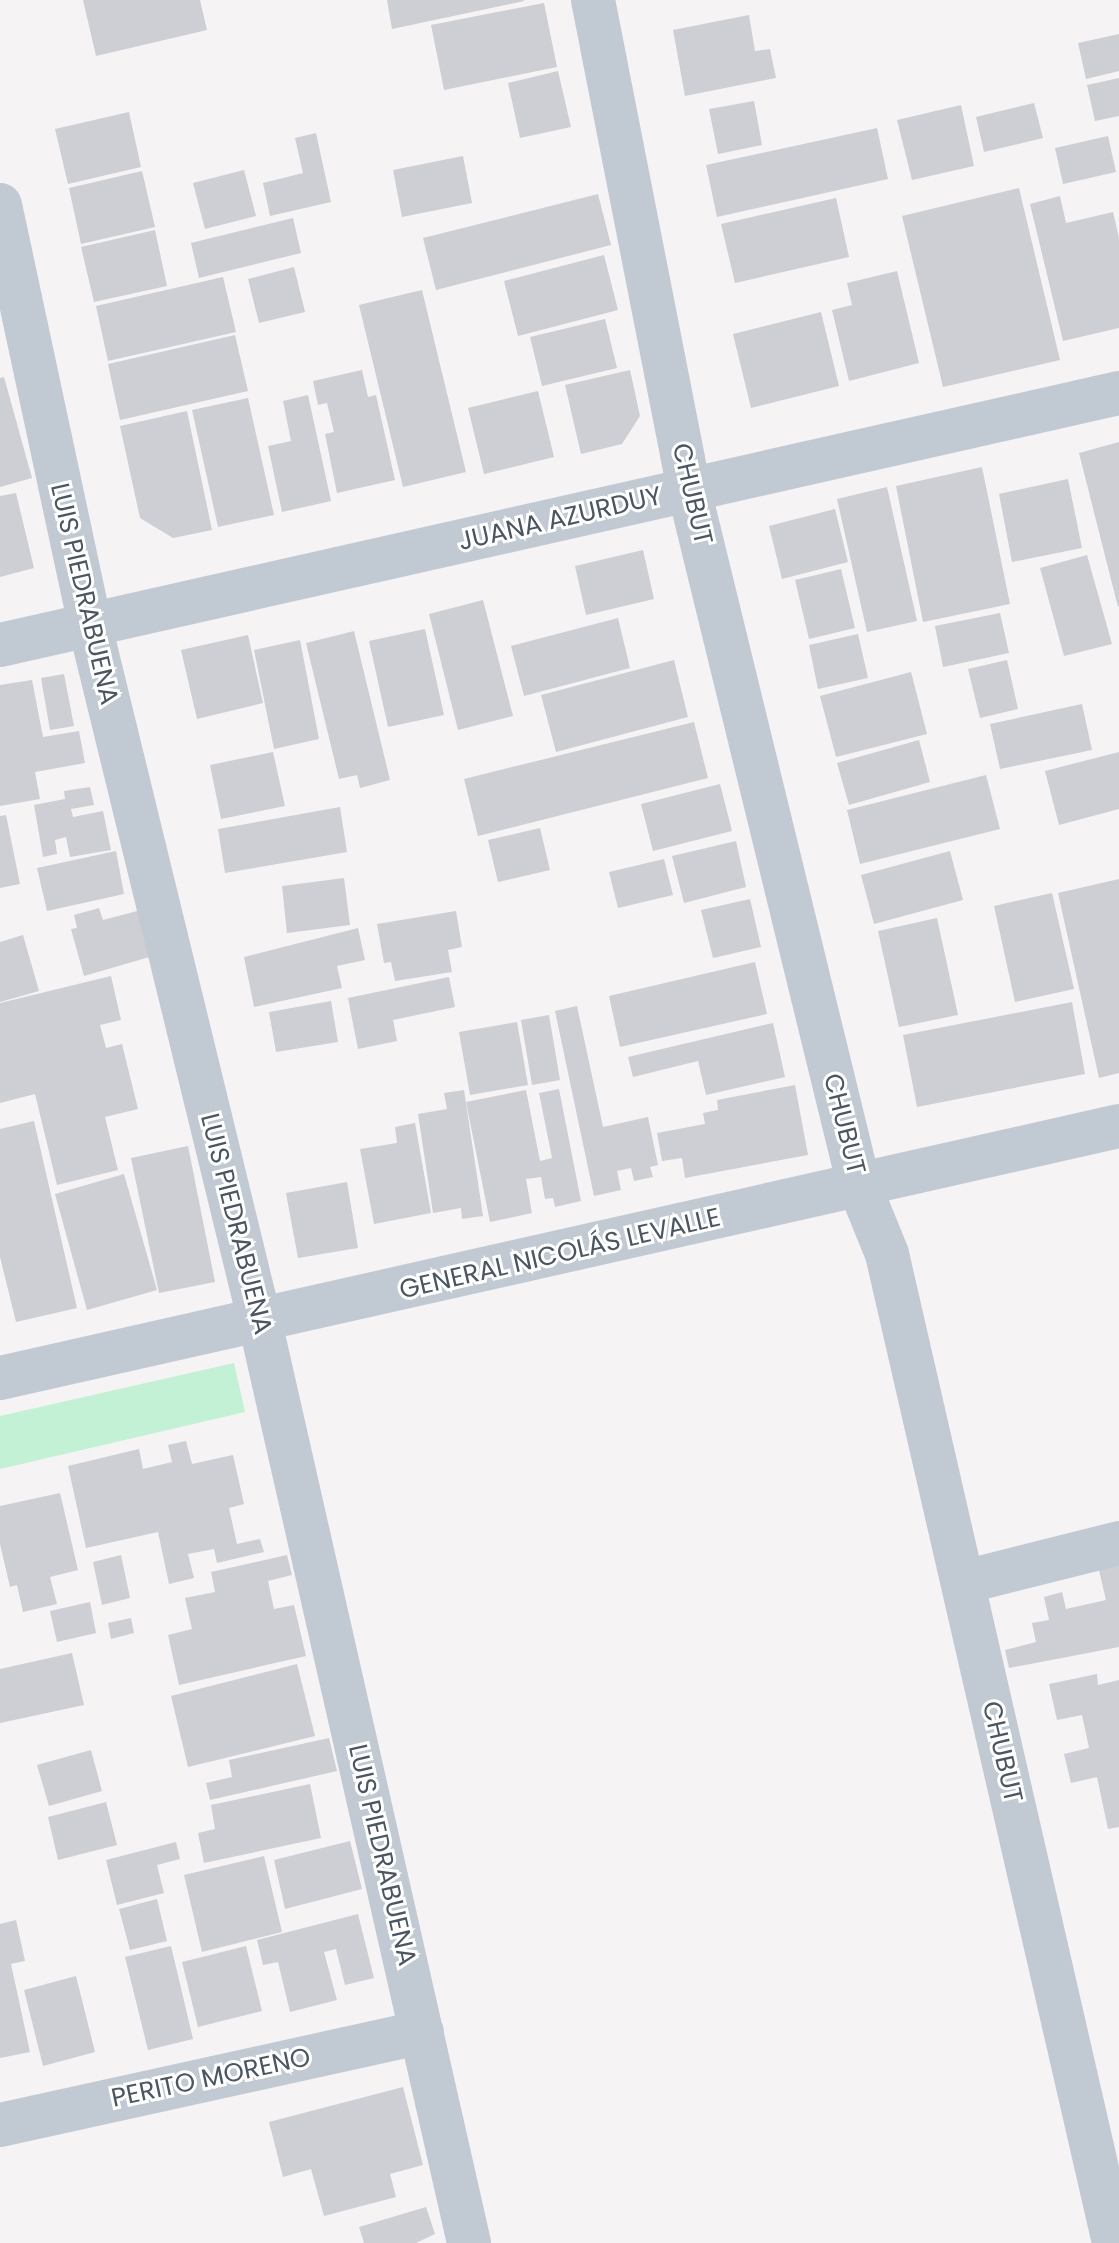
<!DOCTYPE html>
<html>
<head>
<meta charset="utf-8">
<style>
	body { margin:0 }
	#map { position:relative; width:1119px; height:2243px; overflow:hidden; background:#f5f3f3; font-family:Poppins,sans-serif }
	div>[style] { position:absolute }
	.green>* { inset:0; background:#c3f1d5 }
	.building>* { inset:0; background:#cdcfd5 }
	.minor>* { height:44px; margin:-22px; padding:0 22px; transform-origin:22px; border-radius:22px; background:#c1cad2 }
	span { translate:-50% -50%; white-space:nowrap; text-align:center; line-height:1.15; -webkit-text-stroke:6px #fff; paint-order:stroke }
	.street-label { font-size:26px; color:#4a5661 }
</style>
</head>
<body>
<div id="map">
	<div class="green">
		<div style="clip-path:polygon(234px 1363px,245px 1412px,0 1469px,0 1416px)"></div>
	</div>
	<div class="building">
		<div style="clip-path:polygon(83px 0,200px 0,207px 30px,96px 56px)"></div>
		<div style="clip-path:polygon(387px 0,524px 0,524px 1px,392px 29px)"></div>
		<div style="clip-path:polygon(544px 3px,557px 67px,444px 90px,431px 25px)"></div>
		<div style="clip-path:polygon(749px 15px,755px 51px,770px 49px,776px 78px,685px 96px,673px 30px)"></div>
		<div style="clip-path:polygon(1119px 34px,1119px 71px,1086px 79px,1078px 43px)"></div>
		<div style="clip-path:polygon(558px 71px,571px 127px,520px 138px,508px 83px)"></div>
		<div style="clip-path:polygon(1119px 78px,1119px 116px,1095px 121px,1087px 85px)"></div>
		<div style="clip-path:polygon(754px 101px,762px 145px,718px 154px,709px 109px)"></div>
		<div style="clip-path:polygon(1034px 103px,1043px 138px,984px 152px,976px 117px)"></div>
		<div style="clip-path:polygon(961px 105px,974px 166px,912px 180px,897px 120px)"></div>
		<div style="clip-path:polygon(129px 112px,141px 167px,68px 184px,55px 129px)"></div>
		<div style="clip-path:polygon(877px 128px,888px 179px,717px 217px,706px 165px)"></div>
		<div style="clip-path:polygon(316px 133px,331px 202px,270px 216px,263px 183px,303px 173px,295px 138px)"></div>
		<div style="clip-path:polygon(1108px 136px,1116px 172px,1063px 184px,1055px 148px)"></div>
		<div style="clip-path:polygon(463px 156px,472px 203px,402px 217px,393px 170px)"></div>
		<div style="clip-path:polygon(244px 170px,256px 216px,205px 229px,193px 183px)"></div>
		<div style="clip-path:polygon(142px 171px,155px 227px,81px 244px,69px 188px)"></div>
		<div style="clip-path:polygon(1019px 188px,1060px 360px,943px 387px,902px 216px)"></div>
		<div style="clip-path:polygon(598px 194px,611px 245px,436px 290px,423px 238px)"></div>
		<div style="clip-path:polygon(1060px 196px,1066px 223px,1113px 212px,1119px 238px,1119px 328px,1063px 341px,1030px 204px)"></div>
		<div style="clip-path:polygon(836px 198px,849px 257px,735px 283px,721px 224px)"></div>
		<div style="clip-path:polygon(293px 218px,301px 253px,199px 278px,191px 243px)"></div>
		<div style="clip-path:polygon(155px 230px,167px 286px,94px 302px,81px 247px)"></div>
		<div style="clip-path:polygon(604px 255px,618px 310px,518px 336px,504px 281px)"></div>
		<div style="clip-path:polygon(294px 267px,305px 312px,259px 323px,248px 279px)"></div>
		<div style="clip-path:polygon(897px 271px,919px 363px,849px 381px,832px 310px,852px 305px,847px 283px)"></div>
		<div style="clip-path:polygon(223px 277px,236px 332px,108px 361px,96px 306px)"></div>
		<div style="clip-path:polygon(422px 290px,466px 472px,403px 487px,359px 305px)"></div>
		<div style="clip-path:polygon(821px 312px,839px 386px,751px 408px,733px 334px)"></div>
		<div style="clip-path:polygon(605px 319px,617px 368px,542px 386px,530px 337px)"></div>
		<div style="clip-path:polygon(235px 335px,248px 391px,120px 420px,108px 364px)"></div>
		<div style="clip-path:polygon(362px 370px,368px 397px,376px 395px,395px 480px,337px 493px,325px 434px,334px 432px,327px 403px,318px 405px,313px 381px)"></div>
		<div style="clip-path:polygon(630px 370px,640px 416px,622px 444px,581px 454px,565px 385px)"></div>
		<div style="clip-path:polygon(4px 377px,32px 478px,0 487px,0 378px)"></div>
		<div style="clip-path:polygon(538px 391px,554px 457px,484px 474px,468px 408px)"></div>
		<div style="clip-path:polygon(308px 395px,331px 501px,282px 512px,268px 446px,291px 441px,283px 401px)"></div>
		<div style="clip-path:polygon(248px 398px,274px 515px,218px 527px,192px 410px)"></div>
		<div style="clip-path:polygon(187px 411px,212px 530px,173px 538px,140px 518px,120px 426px)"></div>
		<div style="clip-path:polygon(1119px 442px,1119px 606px,1118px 607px,1079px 453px)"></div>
		<div style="clip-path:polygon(982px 467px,1010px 604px,923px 622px,896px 486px)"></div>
		<div style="clip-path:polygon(1068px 479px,1082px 548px,1012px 562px,999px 494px)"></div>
		<div style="clip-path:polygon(887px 487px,917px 621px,867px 632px,837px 499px)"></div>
		<div style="clip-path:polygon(16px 493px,34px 568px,0 577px,0 496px)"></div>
		<div style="clip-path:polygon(835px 509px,848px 562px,782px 579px,769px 526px)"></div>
		<div style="clip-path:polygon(643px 550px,654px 599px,586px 615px,575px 566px)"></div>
		<div style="clip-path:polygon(1087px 555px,1112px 644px,1064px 656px,1040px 568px)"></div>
		<div style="clip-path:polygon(841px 569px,855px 628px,809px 639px,795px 580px)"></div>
		<div style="clip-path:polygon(483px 600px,513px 716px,458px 730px,429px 614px)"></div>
		<div style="clip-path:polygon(1000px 613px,1009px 653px,943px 667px,935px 626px)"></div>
		<div style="clip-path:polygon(618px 618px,630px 668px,524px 696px,511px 646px)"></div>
		<div style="clip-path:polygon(425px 629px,444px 715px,388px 727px,369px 641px)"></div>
		<div style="clip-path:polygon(354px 631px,390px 780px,360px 788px,357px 775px,339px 779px,306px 643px)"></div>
		<div style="clip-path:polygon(858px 634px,868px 678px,818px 689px,809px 645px)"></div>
		<div style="clip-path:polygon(248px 635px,263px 703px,197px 719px,181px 650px)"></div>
		<div style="clip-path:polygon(300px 640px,319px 739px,274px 749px,254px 650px)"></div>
		<div style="clip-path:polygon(674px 660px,688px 717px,556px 752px,541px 695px)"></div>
		<div style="clip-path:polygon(1007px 660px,1018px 709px,980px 718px,968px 669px)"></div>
		<div style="clip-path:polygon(911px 672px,927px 734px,836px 757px,820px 696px)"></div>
		<div style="clip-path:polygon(64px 674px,74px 726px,50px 730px,41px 678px)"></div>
		<div style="clip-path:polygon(32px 680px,43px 737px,79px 731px,85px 763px,35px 772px,40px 799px,0 806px,0 685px)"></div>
		<div style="clip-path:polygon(1082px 704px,1092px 750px,1000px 769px,990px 724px)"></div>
		<div style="clip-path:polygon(694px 722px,708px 778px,478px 836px,464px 779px)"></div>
		<div style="clip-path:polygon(919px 740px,930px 782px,849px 805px,837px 763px)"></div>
		<div style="clip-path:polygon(273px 752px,285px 806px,221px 819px,210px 765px)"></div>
		<div style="clip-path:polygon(1119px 752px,1119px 809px,1059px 825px,1045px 771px)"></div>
		<div style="clip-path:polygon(986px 775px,1000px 829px,860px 864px,847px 810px)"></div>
		<div style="clip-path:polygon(720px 784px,732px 831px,653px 851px,641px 804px)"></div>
		<div style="clip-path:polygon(90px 787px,94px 805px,71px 809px,73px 817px,103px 811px,111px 850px,70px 857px,66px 837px,55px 840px,57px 854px,43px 857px,34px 805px,65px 799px,64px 791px)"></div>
		<div style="clip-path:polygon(340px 807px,347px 852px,225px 873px,218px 829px)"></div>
		<div style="clip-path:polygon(6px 815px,20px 884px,0 888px,0 816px)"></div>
		<div style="clip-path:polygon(540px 828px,550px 870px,498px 882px,488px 840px)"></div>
		<div style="clip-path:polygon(736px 841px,746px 887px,684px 903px,672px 856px)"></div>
		<div style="clip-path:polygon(116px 851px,124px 894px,47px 911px,37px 868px)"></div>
		<div style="clip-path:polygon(950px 851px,963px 900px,874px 924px,861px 875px)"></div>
		<div style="clip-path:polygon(664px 859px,673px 895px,618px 908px,609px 872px)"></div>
		<div style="clip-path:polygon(344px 878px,350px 925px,287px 933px,282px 886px)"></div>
		<div style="clip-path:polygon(1119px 879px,1119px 1073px,1099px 1078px,1058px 893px)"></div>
		<div style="clip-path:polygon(1052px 893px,1074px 989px,1015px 1002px,994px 906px)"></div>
		<div style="clip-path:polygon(750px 899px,761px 947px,713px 958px,701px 910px)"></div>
		<div style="clip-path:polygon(99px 908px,103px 920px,141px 910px,153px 956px,84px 976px,71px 929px,77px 928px,74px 915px)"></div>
		<div style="clip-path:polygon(456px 911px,462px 947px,448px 950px,452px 972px,395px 981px,391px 962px,384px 963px,377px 924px)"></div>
		<div style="clip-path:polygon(937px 918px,958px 1015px,899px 1027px,878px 931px)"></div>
		<div style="clip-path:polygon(358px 928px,365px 960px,337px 966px,342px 988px,254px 1007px,244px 957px)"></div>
		<div style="clip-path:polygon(23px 935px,39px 991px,0 1002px,0 942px)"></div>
		<div style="clip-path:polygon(755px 962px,767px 1014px,620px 1047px,609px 996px)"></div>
		<div style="clip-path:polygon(111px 976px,121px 1020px,100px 1025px,106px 1048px,122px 1044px,138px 1109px,105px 1117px,118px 1170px,57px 1185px,35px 1094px,0 1103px,0 1003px)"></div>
		<div style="clip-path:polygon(449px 977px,455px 1007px,393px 1020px,397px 1041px,358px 1049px,348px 998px)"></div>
		<div style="clip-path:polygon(331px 1001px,338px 1042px,276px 1052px,269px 1012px)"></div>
		<div style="clip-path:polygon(1072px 1002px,1085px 1074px,917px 1107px,903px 1035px)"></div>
		<div style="clip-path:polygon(577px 1006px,603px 1127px,648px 1117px,658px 1165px,650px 1167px,653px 1177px,634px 1181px,631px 1168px,617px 1171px,621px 1190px,594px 1196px,555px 1011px)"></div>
		<div style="clip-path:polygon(549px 1015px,560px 1080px,532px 1085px,521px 1020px)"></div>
		<div style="clip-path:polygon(517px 1022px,528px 1085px,470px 1095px,459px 1032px)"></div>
		<div style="clip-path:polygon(773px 1023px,785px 1077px,706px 1095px,698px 1061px,633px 1077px,628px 1057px)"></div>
		<div style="clip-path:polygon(795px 1085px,808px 1155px,685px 1178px,682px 1158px,662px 1161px,657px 1133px,705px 1124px,703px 1113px,718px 1110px,717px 1100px)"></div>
		<div style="clip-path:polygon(559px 1089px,581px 1201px,555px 1207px,553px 1198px,545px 1199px,541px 1177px,526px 1179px,532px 1213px,490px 1222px,466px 1102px,526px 1090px,540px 1161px,552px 1158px,539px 1093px)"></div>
		<div style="clip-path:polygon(464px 1090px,483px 1216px,462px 1219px,461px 1208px,433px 1213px,418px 1114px,447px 1109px,444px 1093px)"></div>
		<div style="clip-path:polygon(34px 1121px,77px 1308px,16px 1322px,0 1257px,0 1129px)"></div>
		<div style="clip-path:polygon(415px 1123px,431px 1213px,374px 1224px,360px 1149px,397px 1143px,395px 1127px)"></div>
		<div style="clip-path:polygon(188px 1146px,215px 1282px,159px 1293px,131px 1158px)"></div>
		<div style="clip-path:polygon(124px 1174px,157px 1290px,87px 1310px,55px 1194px)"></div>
		<div style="clip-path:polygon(347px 1182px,358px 1248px,298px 1258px,286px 1193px)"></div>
		<div style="clip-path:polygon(186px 1441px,192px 1464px,233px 1455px,244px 1504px,229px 1508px,237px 1544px,260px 1539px,264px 1552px,217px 1563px,214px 1549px,188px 1554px,194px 1578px,169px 1584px,158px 1532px,86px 1548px,68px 1466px,139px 1449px,143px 1469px,172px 1462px,168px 1445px)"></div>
		<div style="clip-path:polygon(60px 1493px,78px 1570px,50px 1577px,57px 1604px,23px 1612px,17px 1585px,10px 1587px,0 1544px,0 1506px)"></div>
		<div style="clip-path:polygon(121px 1555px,130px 1598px,102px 1605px,93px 1562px)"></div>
		<div style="clip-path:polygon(287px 1555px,292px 1575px,268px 1581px,274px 1609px,294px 1605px,306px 1656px,179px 1685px,168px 1635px,192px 1629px,185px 1598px,215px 1592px,211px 1572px)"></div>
		<div style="clip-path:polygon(1119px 1562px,1119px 1647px,1009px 1668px,1005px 1650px,1036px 1642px,1032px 1623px,1049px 1620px,1044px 1597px,1062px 1592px,1066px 1609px,1106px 1600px,1098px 1566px)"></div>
		<div style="clip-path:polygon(90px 1602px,96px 1633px,57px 1642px,50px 1611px)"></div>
		<div style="clip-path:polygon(131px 1618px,134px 1633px,111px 1639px,108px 1623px)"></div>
		<div style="clip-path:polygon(72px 1653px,84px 1705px,0 1723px,0 1669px)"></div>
		<div style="clip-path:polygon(297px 1664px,315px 1736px,188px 1767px,171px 1696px)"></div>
		<div style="clip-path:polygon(1097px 1674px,1098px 1685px,1119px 1680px,1119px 1827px,1108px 1829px,1097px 1777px,1071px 1783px,1064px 1754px,1089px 1748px,1082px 1715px,1057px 1720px,1049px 1684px)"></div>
		<div style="clip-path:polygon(329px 1738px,337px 1771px,210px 1800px,206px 1783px,232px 1777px,229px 1760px)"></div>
		<div style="clip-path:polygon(91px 1750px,102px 1791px,49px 1806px,37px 1765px)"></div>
		<div style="clip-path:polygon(310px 1784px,321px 1838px,204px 1863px,198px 1833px,215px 1829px,211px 1805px)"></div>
		<div style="clip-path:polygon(106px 1802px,117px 1845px,58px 1860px,48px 1817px)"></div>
		<div style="clip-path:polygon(350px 1841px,362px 1889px,285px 1909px,274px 1860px)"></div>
		<div style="clip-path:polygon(176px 1842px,180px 1859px,157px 1865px,164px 1893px,117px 1905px,106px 1860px)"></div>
		<div style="clip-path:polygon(264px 1856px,282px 1932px,202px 1952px,184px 1875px)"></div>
		<div style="clip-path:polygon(157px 1899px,167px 1941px,130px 1950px,119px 1909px)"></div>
		<div style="clip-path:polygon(358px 1914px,374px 1978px,345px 1985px,336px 1949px,324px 1952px,337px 2000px,290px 2012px,278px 1962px,263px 1965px,257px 1940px)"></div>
		<div style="clip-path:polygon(16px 1920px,25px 1961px,11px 1964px,30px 2052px,0 2058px,0 1924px)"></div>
		<div style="clip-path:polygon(171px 1946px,193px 2039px,148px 2050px,125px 1957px)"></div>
		<div style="clip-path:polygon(246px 1946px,262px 2011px,198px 2027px,182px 1962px)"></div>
		<div style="clip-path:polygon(76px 1976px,95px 2052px,43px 2066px,24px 1990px)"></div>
		<div style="clip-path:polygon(403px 2087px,423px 2165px,390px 2174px,396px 2197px,324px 2216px,311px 2169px,283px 2177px,269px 2122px)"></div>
		<div style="clip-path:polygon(426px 2207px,435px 2234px,416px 2243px,364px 2243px,359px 2227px)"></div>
	</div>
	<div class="minor">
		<div style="left:593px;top:0;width:499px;rotate:78.9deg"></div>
		<div style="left:689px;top:490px;width:715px;rotate:76.26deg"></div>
		<div style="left:859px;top:1185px;width:74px;rotate:67.9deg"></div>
		<div style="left:887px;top:1254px;width:1015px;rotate:77.07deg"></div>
		<div style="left:0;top:205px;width:431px;rotate:77.9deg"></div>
		<div style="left:90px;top:626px;width:716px;rotate:76.27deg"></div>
		<div style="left:260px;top:1322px;width:944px;rotate:77.21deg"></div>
		<div style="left:0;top:645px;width:1147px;rotate:-12.69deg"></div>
		<div style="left:0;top:1378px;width:1147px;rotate:-12.69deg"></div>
		<div style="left:964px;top:1582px;width:160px;rotate:-14.1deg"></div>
		<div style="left:0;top:2125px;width:432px;rotate:-12.4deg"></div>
	</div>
	<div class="street-label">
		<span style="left:692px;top:494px;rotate:77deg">CHUBUT</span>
		<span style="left:560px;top:519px;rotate:-13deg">JUANA AZURDUY</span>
		<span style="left:84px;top:594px;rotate:77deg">LUIS PIEDRABUENA</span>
		<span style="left:844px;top:1124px;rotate:76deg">CHUBUT</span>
		<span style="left:236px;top:1224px;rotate:76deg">LUIS PIEDRABUENA</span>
		<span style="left:560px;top:1254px;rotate:-13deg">GENERAL NICOLÁS LEVALLE</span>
		<span style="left:1002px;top:1752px;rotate:77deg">CHUBUT</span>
		<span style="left:382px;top:1855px;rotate:77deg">LUIS PIEDRABUENA</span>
		<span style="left:211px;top:2078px;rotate:-12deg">PERITO MORENO</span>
	</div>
</div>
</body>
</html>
